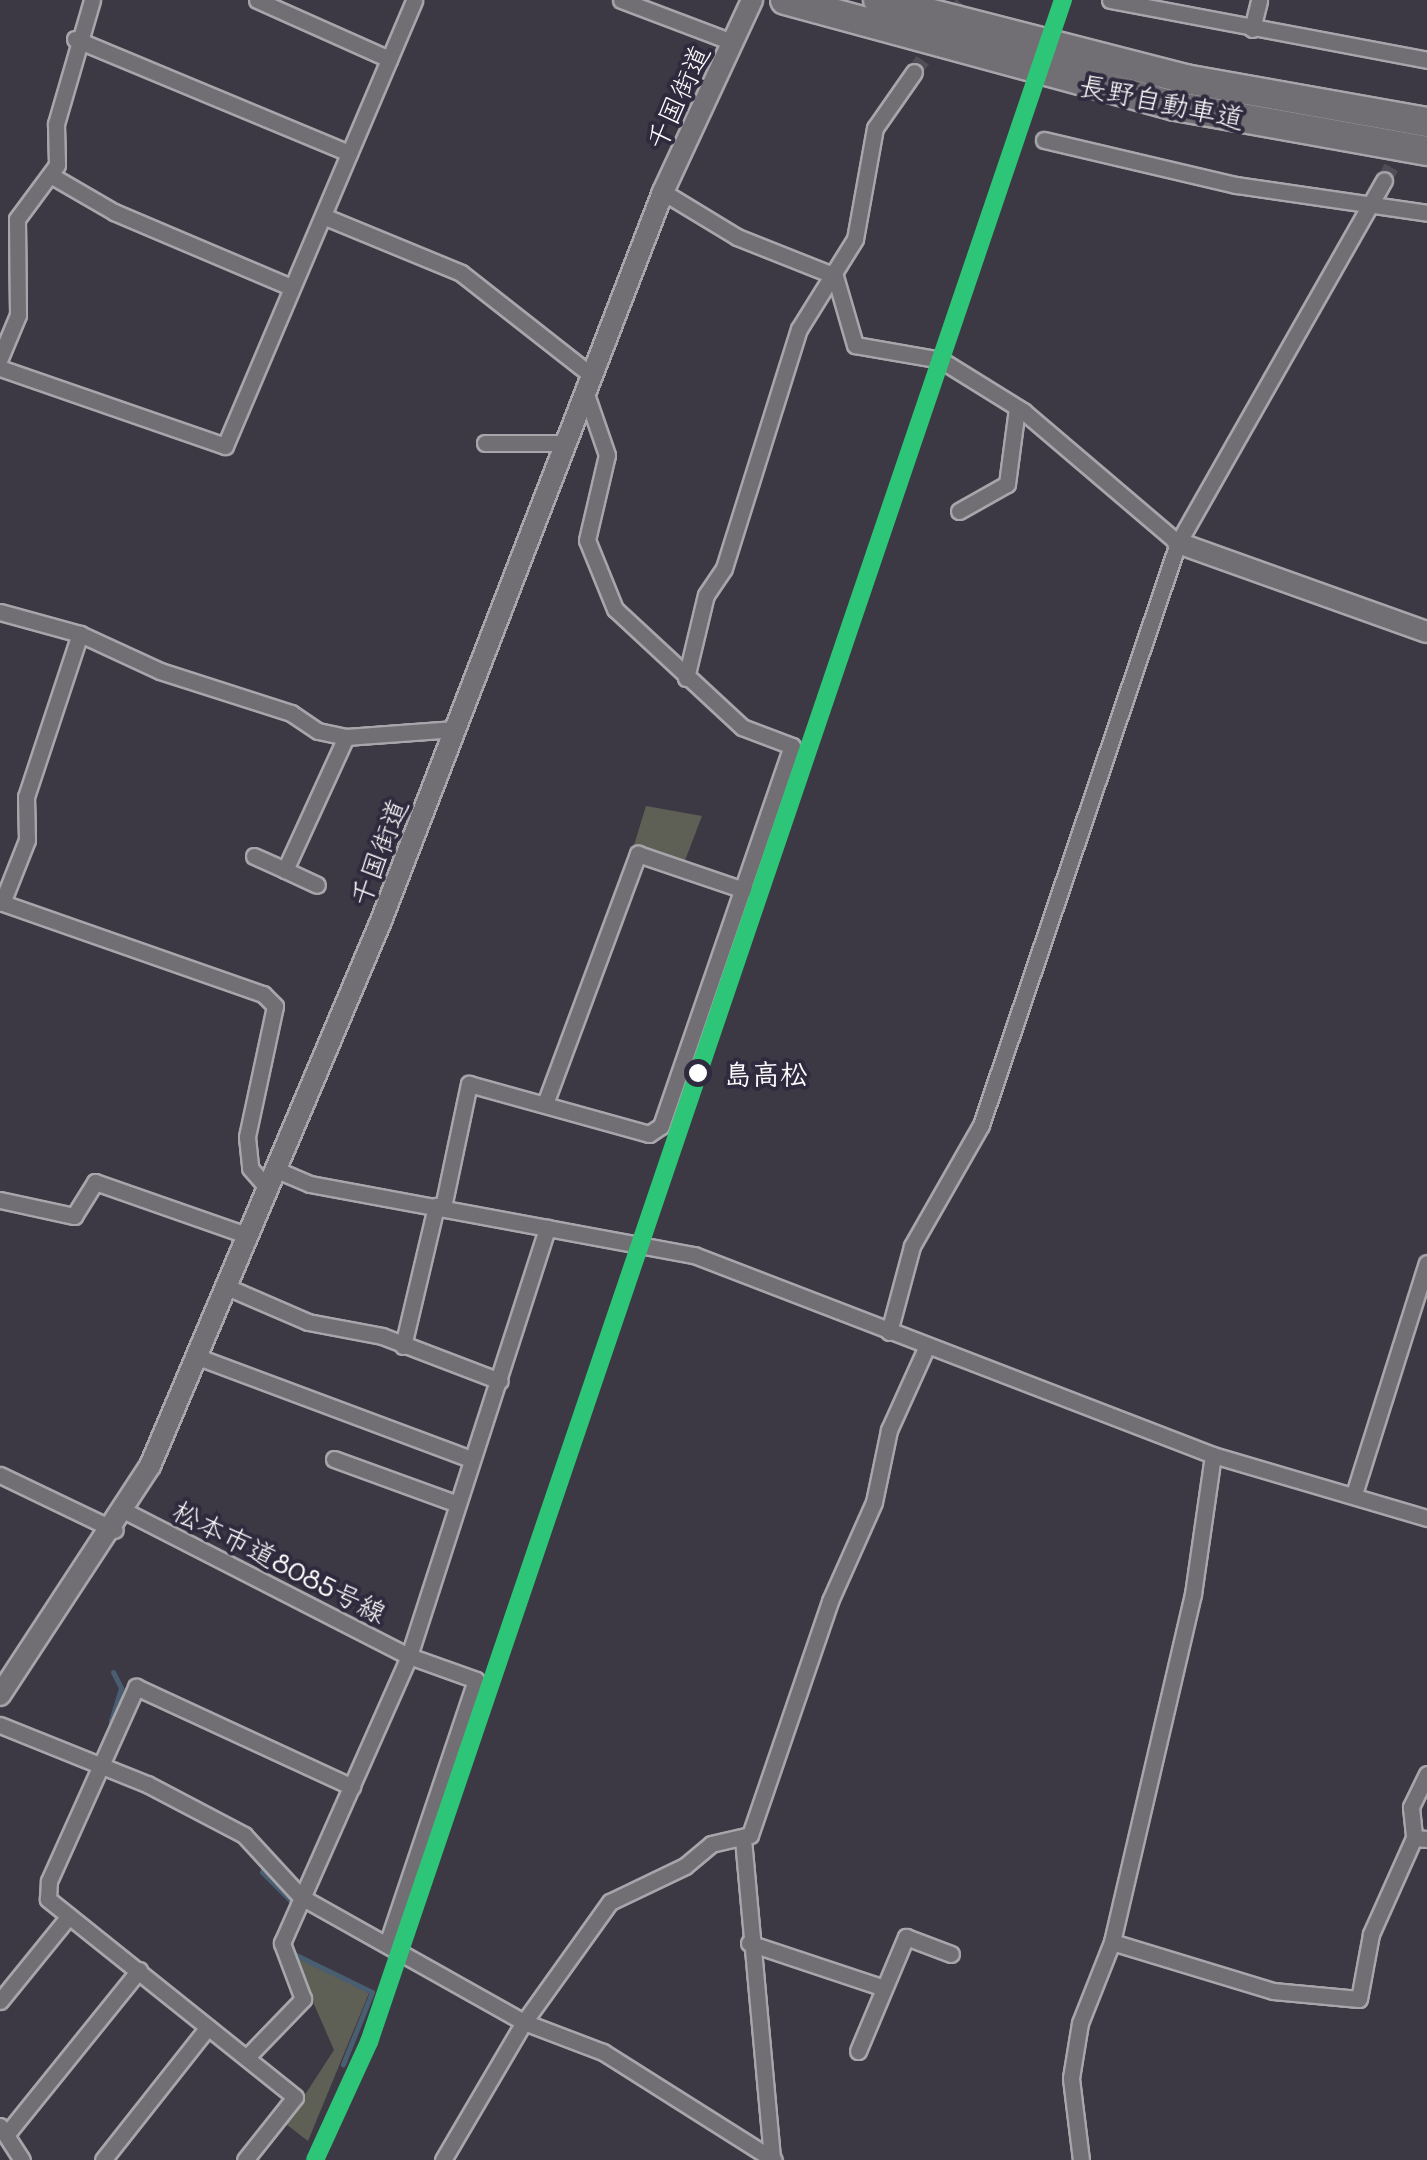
<!DOCTYPE html>
<html>
<head>
<meta charset="utf-8">
<style>
	body { margin:0 }
	#map { position:relative; width:1427px; height:2160px; overflow:hidden; background:#3c3944; font-family:Mali,"Klee One",sans-serif }
	div>[style] { position:absolute }
	.green>* { inset:0; background:#5e6055 }
	.stream>* { height:5px; margin:-2.5px; padding:0 2.5px; transform-origin:2.5px; border-radius:2.5px; background:#495e71 }
	.street-tunnel>* { height:15px; margin-top:-7.5px; transform-origin:0; background:repeating-linear-gradient(90deg,#504d57 0 15px,transparent 0 23px) }
	.roads { filter:drop-shadow(2px 0 #a7a6ab) drop-shadow(-2px 0 #a7a6ab) drop-shadow(0 2px #a7a6ab) drop-shadow(0 -2px #a7a6ab) }
	.street>* { height:15px; margin:-7.5px; padding:0 7.5px; transform-origin:7.5px; border-radius:7.5px; background:#716f74 }
	.secondary>* { height:20px; margin:-10px; padding:0 10px; transform-origin:10px; border-radius:10px; background:#716f74 }
	.highway>* { height:28px; margin:-14px; padding:0 14px; transform-origin:14px; border-radius:14px; background:#716f74 }
	.rail-1>* { height:18px; margin:-9px; padding:0 9px; transform-origin:9px; border-radius:9px; background:#2dc577 }
	.dots>* { width:28px; height:28px; translate:-50% -50%; box-sizing:border-box; border:5px solid #2f2a3d; border-radius:50% }
	span { translate:-50% -50%; white-space:nowrap; text-align:center; line-height:1.15; -webkit-text-stroke:8px #2f2a3d; paint-order:stroke }
	.street-label { font-size:28px; color:#fff }
	.stop-label { font-size:28px; color:#fff; font-weight:700 }
	.left { translate:0 -50%; text-align:left }
</style>
</head>
<body>
<div id="map">
	<div class="green">
		<div style="clip-path:polygon(646px 806px,702px 816px,684px 863px,634px 845px)"></div>
		<div style="clip-path:polygon(293px 1956px,369px 1993px,308px 2141px,286px 2124px,334px 2050px)"></div>
	</div>
	<div class="stream">
		<div style="left:113px;top:1672px;width:18px;rotate:63deg"></div>
		<div style="left:121px;top:1688px;width:34px;rotate:107deg"></div>
		<div style="left:111px;top:1720px;width:7px;rotate:27deg"></div>
		<div style="left:266px;top:1865px;width:8px;rotate:120deg"></div>
		<div style="left:262px;top:1872px;width:47px;rotate:45deg"></div>
		<div style="left:292px;top:1953px;width:89px;rotate:26deg"></div>
		<div style="left:372px;top:1992px;width:78px;rotate:111.9deg"></div>
	</div>
	<div class="street-tunnel">
		<div style="left:914px;top:72px;width:88px;rotate:-55.2deg"></div>
		<div style="left:1384px;top:180px;width:41px;rotate:-60.9deg"></div>
	</div>
	<div class="roads">
		<div class="street">
			<div style="left:257px;top:0;width:145px;rotate:24.1deg"></div>
			<div style="left:621px;top:0;width:119px;rotate:20.7deg"></div>
			<div style="left:1110px;top:0;width:323px;rotate:10.7deg"></div>
			<div style="left:1252px;top:29px;width:30px;rotate:-76deg"></div>
			<div style="left:75px;top:39px;width:297px;rotate:22.6deg"></div>
			<div style="left:1044px;top:140px;width:197px;rotate:13.2deg"></div>
			<div style="left:1236px;top:185px;width:193px;rotate:8.3deg"></div>
			<div style="left:52px;top:176px;width:72px;rotate:30.1deg"></div>
			<div style="left:114px;top:212px;width:192px;rotate:23deg"></div>
			<div style="left:663px;top:192px;width:87px;rotate:31.3deg"></div>
			<div style="left:737px;top:237px;width:105px;rotate:21.7deg"></div>
			<div style="left:835px;top:276px;width:72px;rotate:73.8deg"></div>
			<div style="left:855px;top:345px;width:87px;rotate:9.9deg"></div>
			<div style="left:941px;top:360px;width:97px;rotate:31.9deg"></div>
			<div style="left:1023px;top:411px;width:204px;rotate:40.4deg"></div>
			<div style="left:323px;top:216px;width:149px;rotate:22.4deg"></div>
			<div style="left:461px;top:273px;width:165px;rotate:38.1deg"></div>
			<div style="left:0;top:358px;width:47px;rotate:-67.3deg"></div>
			<div style="left:18px;top:315px;width:96px;rotate:-90.6deg"></div>
			<div style="left:17px;top:219px;width:67px;rotate:-53.5deg"></div>
			<div style="left:57px;top:165px;width:41px;rotate:-91.4deg"></div>
			<div style="left:56px;top:124px;width:129px;rotate:-73.8deg"></div>
			<div style="left:0;top:368px;width:238px;rotate:19.1deg"></div>
			<div style="left:225px;top:446px;width:484px;rotate:-67deg"></div>
			<div style="left:485px;top:443px;width:80px"></div>
			<div style="left:959px;top:511px;width:55px;rotate:-29.4deg"></div>
			<div style="left:1007px;top:484px;width:77px;rotate:-82.5deg"></div>
			<div style="left:0;top:612px;width:83px;rotate:15.4deg"></div>
			<div style="left:80px;top:634px;width:88px;rotate:24.8deg"></div>
			<div style="left:160px;top:671px;width:138px;rotate:17.8deg"></div>
			<div style="left:291px;top:713px;width:32px;rotate:34deg"></div>
			<div style="left:318px;top:731px;width:29px;rotate:12deg"></div>
			<div style="left:346px;top:737px;width:109px;rotate:-4.2deg"></div>
			<div style="left:686px;top:678px;width:85px;rotate:-76.5deg"></div>
			<div style="left:706px;top:595px;width:32px;rotate:-56deg"></div>
			<div style="left:724px;top:568px;width:250px;rotate:-72.6deg"></div>
			<div style="left:799px;top:329px;width:106px;rotate:-58.1deg"></div>
			<div style="left:855px;top:239px;width:113px;rotate:-79.8deg"></div>
			<div style="left:875px;top:128px;width:68px;rotate:-55.1deg"></div>
			<div style="left:254px;top:856px;width:34px;rotate:24deg"></div>
			<div style="left:285px;top:870px;width:146px;rotate:-65.4deg"></div>
			<div style="left:285px;top:870px;width:35px;rotate:25deg"></div>
			<div style="left:0;top:902px;width:279px;rotate:19.3deg"></div>
			<div style="left:263px;top:994px;width:17px;rotate:45deg"></div>
			<div style="left:275px;top:1006px;width:134px;rotate:102.1deg"></div>
			<div style="left:247px;top:1137px;width:31px;rotate:84deg"></div>
			<div style="left:250px;top:1168px;width:28px;rotate:49deg"></div>
			<div style="left:2px;top:903px;width:68px;rotate:-68.4deg"></div>
			<div style="left:27px;top:840px;width:43px;rotate:-91.3deg"></div>
			<div style="left:26px;top:797px;width:172px;rotate:-71.7deg"></div>
			<div style="left:546px;top:1101px;width:264px;rotate:-69.6deg"></div>
			<div style="left:638px;top:854px;width:112px;rotate:18.8deg"></div>
			<div style="left:277px;top:1170px;width:36px;rotate:23deg"></div>
			<div style="left:310px;top:1184px;width:391px;rotate:10.5deg"></div>
			<div style="left:694px;top:1255px;width:556px;rotate:21.07deg"></div>
			<div style="left:1213px;top:1455px;width:223px;rotate:16.4deg"></div>
			<div style="left:0;top:1200px;width:76px;rotate:12.2deg"></div>
			<div style="left:74px;top:1216px;width:40px;rotate:-58deg"></div>
			<div style="left:95px;top:1182px;width:163px;rotate:19.3deg"></div>
			<div style="left:443px;top:1207px;width:126px;rotate:-78.1deg"></div>
			<div style="left:469px;top:1084px;width:187px;rotate:15.5deg"></div>
			<div style="left:649px;top:1134px;width:14px;rotate:-34deg"></div>
			<div style="left:661px;top:1126px;width:402px;rotate:-71deg"></div>
			<div style="left:792px;top:746px;width:53px;rotate:-159.2deg"></div>
			<div style="left:742px;top:727px;width:173px;rotate:-137.1deg"></div>
			<div style="left:615px;top:609px;width:74px;rotate:-112.1deg"></div>
			<div style="left:587px;top:540px;width:87px;rotate:-76.8deg"></div>
			<div style="left:607px;top:455px;width:68px;rotate:-109deg"></div>
			<div style="left:227px;top:1287px;width:88px;rotate:23.4deg"></div>
			<div style="left:308px;top:1322px;width:75px;rotate:10.7deg"></div>
			<div style="left:382px;top:1336px;width:126px;rotate:20.9deg"></div>
			<div style="left:889px;top:1332px;width:89px;rotate:-75deg"></div>
			<div style="left:912px;top:1246px;width:139px;rotate:-60.3deg"></div>
			<div style="left:981px;top:1125px;width:614px;rotate:-71.3deg"></div>
			<div style="left:1178px;top:543px;width:417px;rotate:-60.4deg"></div>
			<div style="left:403px;top:1346px;width:144px;rotate:-76.7deg"></div>
			<div style="left:198px;top:1357px;width:288px;rotate:20.5deg"></div>
			<div style="left:334px;top:1459px;width:129px;rotate:20deg"></div>
			<div style="left:0;top:1475px;width:127px;rotate:25.6deg"></div>
			<div style="left:1354px;top:1494px;width:242px;rotate:-72.5deg"></div>
			<div style="left:127px;top:1512px;width:317px;rotate:27.1deg"></div>
			<div style="left:409px;top:1656px;width:71px;rotate:19.7deg"></div>
			<div style="left:476px;top:1680px;width:275px;rotate:108.6deg"></div>
			<div style="left:0;top:1725px;width:158px;rotate:21.9deg"></div>
			<div style="left:147px;top:1784px;width:110px;rotate:27.7deg"></div>
			<div style="left:244px;top:1835px;width:84px;rotate:47.4deg"></div>
			<div style="left:301px;top:1897px;width:256px;rotate:29.3deg"></div>
			<div style="left:524px;top:2022px;width:85px;rotate:20.8deg"></div>
			<div style="left:603px;top:2052px;width:202px;rotate:32.3deg"></div>
			<div style="left:1427px;top:1774px;width:37px;rotate:116deg"></div>
			<div style="left:1411px;top:1807px;width:31px;rotate:84deg"></div>
			<div style="left:1414px;top:1838px;width:13px;rotate:4deg"></div>
			<div style="left:743px;top:1839px;width:320px;rotate:84.8deg"></div>
			<div style="left:1112px;top:1942px;width:168px;rotate:16.9deg"></div>
			<div style="left:1273px;top:1991px;width:86px;rotate:5.3deg"></div>
			<div style="left:1359px;top:1999px;width:66px;rotate:-79.5deg"></div>
			<div style="left:1371px;top:1934px;width:105px;rotate:-65.9deg"></div>
			<div style="left:749px;top:1943px;width:142px;rotate:18.4deg"></div>
			<div style="left:0;top:2001px;width:109px;rotate:-50.9deg"></div>
			<div style="left:858px;top:2051px;width:124px;rotate:-67.2deg"></div>
			<div style="left:906px;top:1937px;width:48px;rotate:20.7deg"></div>
			<div style="left:247px;top:2057px;width:81px;rotate:-46deg"></div>
			<div style="left:303px;top:1999px;width:60px;rotate:-110.6deg"></div>
			<div style="left:282px;top:1943px;width:314px;rotate:-66.1deg"></div>
			<div style="left:409px;top:1656px;width:450px;rotate:-72.1deg"></div>
			<div style="left:0;top:2126px;width:40px;rotate:57.1deg"></div>
			<div style="left:6px;top:2135px;width:212px;rotate:-51.1deg"></div>
			<div style="left:103px;top:2160px;width:169px;rotate:-51.7deg"></div>
			<div style="left:245px;top:2160px;width:80px;rotate:-51.6deg"></div>
			<div style="left:295px;top:2097px;width:317px;rotate:-141.3deg"></div>
			<div style="left:48px;top:1899px;width:18px;rotate:-87deg"></div>
			<div style="left:49px;top:1881px;width:213px;rotate:-65.8deg"></div>
			<div style="left:136px;top:1687px;width:238px;rotate:24.8deg"></div>
			<div style="left:443px;top:2160px;width:160px;rotate:-59.6deg"></div>
			<div style="left:524px;top:2022px;width:148px;rotate:-54.4deg"></div>
			<div style="left:610px;top:1902px;width:83px;rotate:-25.6deg"></div>
			<div style="left:685px;top:1866px;width:34px;rotate:-40deg"></div>
			<div style="left:711px;top:1844px;width:40px;rotate:-13deg"></div>
			<div style="left:750px;top:1835px;width:247px;rotate:-71.1deg"></div>
			<div style="left:830px;top:1601px;width:108px;rotate:-66deg"></div>
			<div style="left:874px;top:1502px;width:74px;rotate:-78.2deg"></div>
			<div style="left:889px;top:1430px;width:92px;rotate:-65.7deg"></div>
			<div style="left:1081px;top:2160px;width:83px;rotate:-97deg"></div>
			<div style="left:1071px;top:2078px;width:56px;rotate:-80.7deg"></div>
			<div style="left:1080px;top:2023px;width:87px;rotate:-68.4deg"></div>
			<div style="left:1112px;top:1942px;width:357px;rotate:-76.9deg"></div>
			<div style="left:1193px;top:1594px;width:140px;rotate:-81.8deg"></div>
		</div>
		<div class="secondary">
			<div style="left:1178px;top:543px;width:264px;rotate:19.7deg"></div>
			<div style="left:0;top:1695px;width:274px;rotate:-56.8deg"></div>
			<div style="left:150px;top:1466px;width:592px;rotate:-67.03deg"></div>
			<div style="left:381px;top:921px;width:782px;rotate:-68.85deg"></div>
			<div style="left:663px;top:192px;width:212px;rotate:-65.1deg"></div>
		</div>
		<div class="highway">
			<div style="left:785px;top:0;width:404px;rotate:15.2deg"></div>
			<div style="left:1175px;top:106px;width:256px;rotate:10.1deg"></div>
			<div style="left:878px;top:0;width:317px;rotate:14.4deg"></div>
			<div style="left:1185px;top:79px;width:246px;rotate:10.1deg"></div>
		</div>
	</div>
	<div class="rail-1">
		<div style="left:315px;top:2160px;width:130px;rotate:-65.4deg"></div>
		<div style="left:369px;top:2042px;width:2157px;rotate:-71.23deg"></div>
	</div>
	<div class="dots">
		<div style="left:698px;top:1073px;background:#fff"></div>
	</div>
	<div class="street-label">
		<span style="left:677px;top:97px;rotate:-65deg">千国街道</span>
		<span style="left:1162px;top:101px;rotate:12deg">長野自動車道</span>
		<span style="left:378px;top:852px;rotate:-69deg">千国街道</span>
		<span style="left:280px;top:1561px;rotate:27deg">松本市道8085号線</span>
	</div>
	<div class="stop-label">
		<span class="left" style="left:724px;top:1073px">島高松</span>
	</div>
</div>
</body>
</html>
